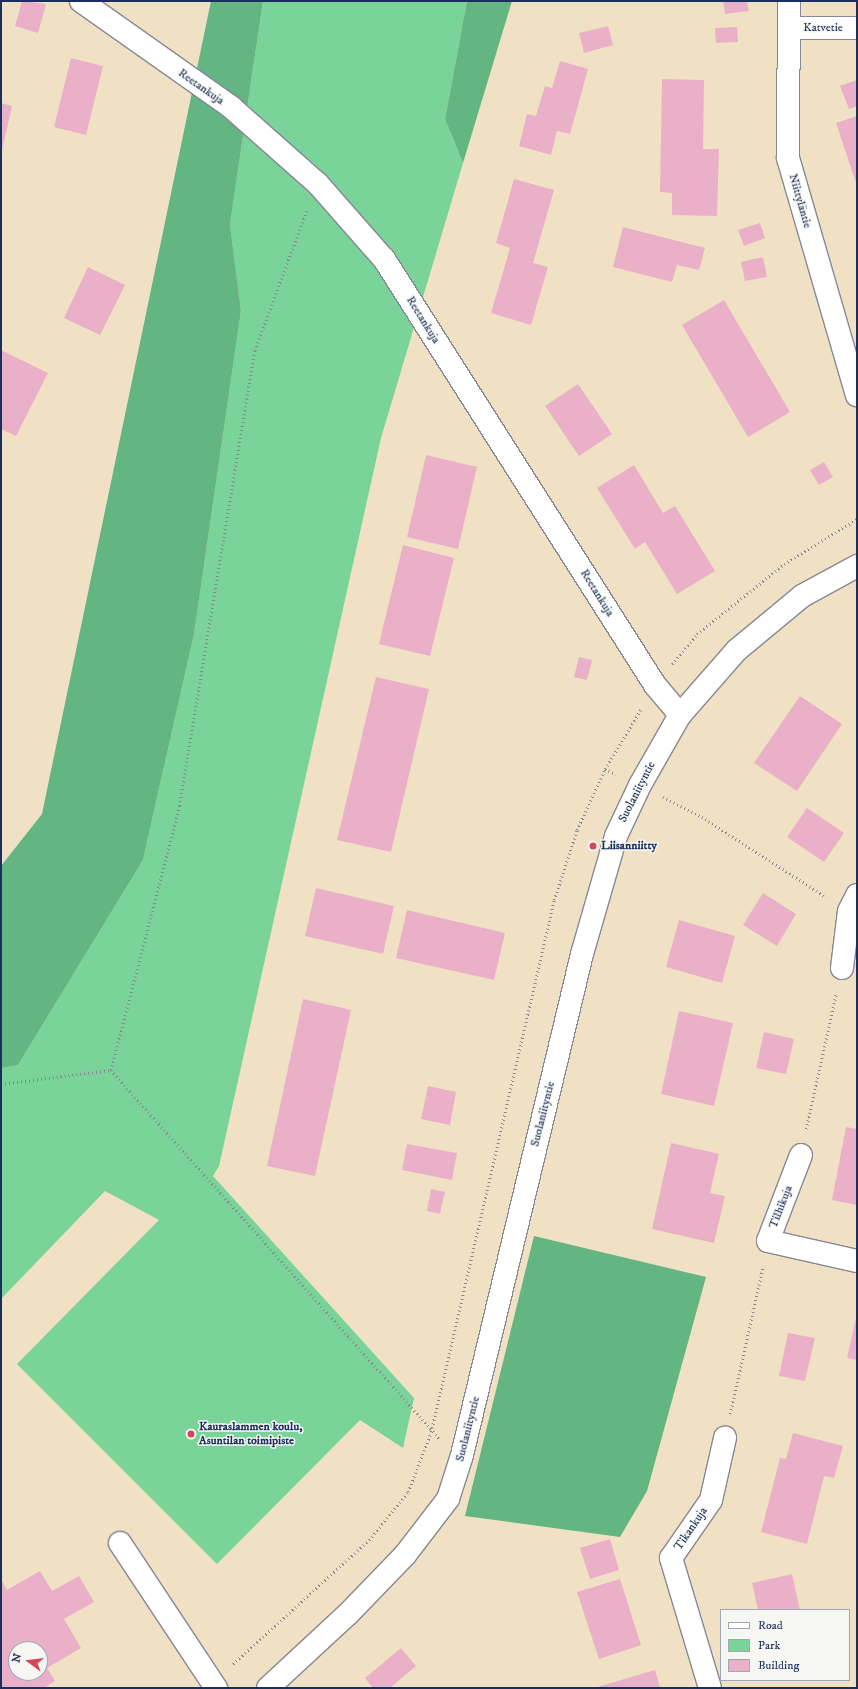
<!DOCTYPE html>
<html>
<head>
<meta charset="utf-8">
<style>
	body { margin:0 }
	#map { position:relative; width:858px; height:1689px; overflow:hidden; background:#f0e1c5; font-family:"IM FELL DW Pica",serif }
	div>[style] { position:absolute }
	.green>* { inset:0; background:#7ad399 }
	.forest>* { inset:0; background:#63b581 }
	.building>* { inset:0; background:#eab0c8 }
	.path>* { height:2.5px; margin-top:-1.25px; transform-origin:0; background:repeating-linear-gradient(90deg,#868892 0 1px,transparent 0 4px) }
	.roads { filter:drop-shadow(1px 0 #868892) drop-shadow(-1px 0 #868892) drop-shadow(0 1px #868892) drop-shadow(0 -1px #868892) }
	.minor>* { height:22px; margin:-11px; padding:0 11px; transform-origin:11px; border-radius:11px; background:#fff }
	.dots>* { width:11px; height:11px; translate:-50% -50%; box-sizing:border-box; border:2px solid #f6f6f2; border-radius:50% }
	span { translate:-50% -50%; white-space:nowrap; text-align:center; line-height:1.15; -webkit-text-stroke:3px #f6f6f2; paint-order:stroke }
	.street-label { font-size:12px; color:#1b2f5e }
	.poi-label { font-size:12px; color:#1b2f5e; font-weight:700 }
	.left { translate:0 -50%; text-align:left }
	.frame { position:absolute; inset:0; border:2px solid #1b2f5e; pointer-events:none }
	.legend { position:absolute; left:720px; top:1609px; width:130px; height:72px; box-sizing:border-box; background:#f6f6f2; border:1px solid #9ea6b7; margin:0; padding:5px 7px; list-style:none; font-size:12px; color:#1b2f5e }
	.legend li { display:flex; align-items:center; gap:8px; height:20px }
	.legend b { width:20px; border:1px solid #9ea6b7 }
	.north { position:absolute; left:8px; top:1641px; width:40px; height:40px; box-sizing:border-box; background:#f6f6f2; border:1px solid #9ea6b7; border-radius:50%; rotate:285deg; font-size:11px; font-weight:700; line-height:16px; text-align:center; color:#1b2f5e }
	.north::after { content:''; display:block; margin:auto; width:14px; height:18px; background:#d1495b; clip-path:polygon(50% 0,100% 100%,50% 72%,0 100%) }
</style>
</head>
<body>
<div id="map">
	<div class="green">
		<div style="clip-path:polygon(263px 1px,467px 1px,445px 119px,463px 163px,381px 438px,219px 1166px,213px 1176px,414px 1398px,403px 1448px,360px 1420px,217px 1564px,17px 1364px,159px 1220px,105px 1191px,1px 1299px,1px 1068px,18px 1065px,143px 860px,194px 634px,241px 311px,230px 224px)"></div>
	</div>
	<div class="forest">
		<div style="clip-path:polygon(211px 1px,263px 1px,230px 224px,241px 311px,194px 634px,143px 860px,18px 1065px,1px 1068px,1px 866px,42px 814px)"></div>
		<div style="clip-path:polygon(467px 1px,512px 1px,463px 163px,445px 119px)"></div>
		<div style="clip-path:polygon(534px 1236px,706px 1277px,647px 1491px,620px 1537px,465px 1516px)"></div>
	</div>
	<div class="building">
		<div style="clip-path:polygon(22px 1px,46px 4px,38px 33px,15px 26px)"></div>
		<div style="clip-path:polygon(723px 1px,747px 1px,749px 11px,725px 14px)"></div>
		<div style="clip-path:polygon(608px 26px,613px 45px,584px 53px,579px 33px)"></div>
		<div style="clip-path:polygon(737px 27px,738px 42px,716px 43px,715px 28px)"></div>
		<div style="clip-path:polygon(71px 58px,103px 66px,86px 135px,54px 127px)"></div>
		<div style="clip-path:polygon(560px 61px,588px 69px,570px 134px,557px 131px,551px 155px,519px 146px,527px 114px,536px 116px,545px 86px,552px 88px)"></div>
		<div style="clip-path:polygon(662px 79px,704px 80px,703px 149px,719px 149px,717px 216px,672px 215px,672px 193px,660px 192px)"></div>
		<div style="clip-path:polygon(857px 80px,857px 106px,849px 109px,840px 86px)"></div>
		<div style="clip-path:polygon(1px 103px,12px 106px,2px 150px,1px 150px)"></div>
		<div style="clip-path:polygon(857px 116px,857px 186px,836px 123px)"></div>
		<div style="clip-path:polygon(514px 179px,554px 190px,533px 263px,548px 267px,531px 325px,491px 313px,510px 248px,496px 243px)"></div>
		<div style="clip-path:polygon(760px 223px,765px 238px,744px 246px,738px 230px)"></div>
		<div style="clip-path:polygon(623px 227px,705px 248px,699px 270px,677px 265px,672px 282px,613px 267px)"></div>
		<div style="clip-path:polygon(763px 257px,767px 277px,745px 281px,741px 262px)"></div>
		<div style="clip-path:polygon(88px 267px,125px 285px,100px 335px,64px 318px)"></div>
		<div style="clip-path:polygon(724px 300px,790px 412px,748px 437px,682px 325px)"></div>
		<div style="clip-path:polygon(1px 350px,48px 373px,16px 436px,1px 429px)"></div>
		<div style="clip-path:polygon(578px 384px,612px 434px,579px 456px,545px 406px)"></div>
		<div style="clip-path:polygon(426px 455px,477px 467px,458px 549px,407px 537px)"></div>
		<div style="clip-path:polygon(824px 462px,833px 477px,819px 485px,810px 470px)"></div>
		<div style="clip-path:polygon(634px 465px,663px 513px,675px 506px,715px 571px,677px 594px,645px 542px,635px 549px,597px 488px)"></div>
		<div style="clip-path:polygon(403px 545px,454px 558px,430px 656px,379px 644px)"></div>
		<div style="clip-path:polygon(579px 657px,592px 660px,587px 680px,574px 677px)"></div>
		<div style="clip-path:polygon(376px 677px,429px 689px,391px 852px,337px 840px)"></div>
		<div style="clip-path:polygon(800px 696px,842px 724px,797px 791px,754px 763px)"></div>
		<div style="clip-path:polygon(807px 808px,844px 833px,824px 862px,787px 837px)"></div>
		<div style="clip-path:polygon(316px 888px,394px 906px,383px 954px,305px 936px)"></div>
		<div style="clip-path:polygon(763px 893px,796px 914px,777px 946px,743px 925px)"></div>
		<div style="clip-path:polygon(407px 910px,505px 933px,494px 980px,396px 958px)"></div>
		<div style="clip-path:polygon(679px 920px,735px 936px,722px 983px,666px 967px)"></div>
		<div style="clip-path:polygon(303px 999px,351px 1010px,315px 1176px,267px 1166px)"></div>
		<div style="clip-path:polygon(679px 1011px,733px 1023px,714px 1106px,661px 1094px)"></div>
		<div style="clip-path:polygon(764px 1032px,794px 1039px,786px 1074px,756px 1068px)"></div>
		<div style="clip-path:polygon(428px 1086px,456px 1092px,450px 1125px,421px 1119px)"></div>
		<div style="clip-path:polygon(846px 1127px,857px 1129px,857px 1205px,832px 1200px)"></div>
		<div style="clip-path:polygon(671px 1143px,719px 1154px,710px 1193px,725px 1196px,714px 1243px,652px 1229px)"></div>
		<div style="clip-path:polygon(407px 1144px,457px 1153px,452px 1180px,402px 1170px)"></div>
		<div style="clip-path:polygon(431px 1189px,445px 1192px,440px 1214px,427px 1211px)"></div>
		<div style="clip-path:polygon(856px 1318px,857px 1318px,857px 1360px,847px 1358px)"></div>
		<div style="clip-path:polygon(788px 1333px,815px 1338px,805px 1381px,779px 1376px)"></div>
		<div style="clip-path:polygon(793px 1433px,843px 1446px,834px 1478px,824px 1476px,807px 1544px,761px 1532px,780px 1458px,786px 1459px)"></div>
		<div style="clip-path:polygon(610px 1539px,619px 1570px,590px 1579px,580px 1548px)"></div>
		<div style="clip-path:polygon(evenodd,40px 1571px,52px 1591px,79px 1576px,94px 1602px,64px 1619px,81px 1648px,47px 1668px,55px 1681px,44px 1688px,1px 1688px,1px 1579px,7px 1590px,40px 1571px,16px 1649px,40px 1649px,40px 1673px,16px 1673px,16px 1649px)"></div>
		<div style="clip-path:polygon(792px 1574px,800px 1610px,758px 1610px,752px 1583px)"></div>
		<div style="clip-path:polygon(620px 1579px,641px 1645px,599px 1659px,577px 1592px)"></div>
		<div style="clip-path:polygon(401px 1648px,416px 1666px,390px 1688px,373px 1688px,365px 1678px)"></div>
		<div style="clip-path:polygon(655px 1670px,660px 1688px,594px 1688px)"></div>
	</div>
	<div class="path">
		<div style="left:307px;top:211px;width:149px;rotate:110.4deg"></div>
		<div style="left:255px;top:351px;width:461px;rotate:99.4deg"></div>
		<div style="left:180px;top:806px;width:273px;rotate:104.6deg"></div>
		<div style="left:111px;top:1070px;width:493px;rotate:48.3deg"></div>
		<div style="left:672px;top:664px;width:39px;rotate:-50deg"></div>
		<div style="left:697px;top:634px;width:112px;rotate:-38.8deg"></div>
		<div style="left:784px;top:564px;width:86px;rotate:-31.7deg"></div>
		<div style="left:605px;top:769px;width:12px;rotate:24deg"></div>
		<div style="left:663px;top:797px;width:44px;rotate:27.1deg"></div>
		<div style="left:702px;top:817px;width:148px;rotate:32.8deg"></div>
		<div style="left:1px;top:1084px;width:111px;rotate:-7.3deg"></div>
		<div style="left:806px;top:1129px;width:138px;rotate:-77.5deg"></div>
		<div style="left:730px;top:1414px;width:152px;rotate:-77.4deg"></div>
		<div style="left:233px;top:1664px;width:184px;rotate:-42.4deg"></div>
		<div style="left:369px;top:1540px;width:62px;rotate:-50.9deg"></div>
		<div style="left:408px;top:1492px;width:64px;rotate:-69deg"></div>
		<div style="left:431px;top:1432px;width:546px;rotate:-76.98deg"></div>
		<div style="left:554px;top:900px;width:74px;rotate:-71.8deg"></div>
		<div style="left:577px;top:830px;width:67px;rotate:-65.3deg"></div>
		<div style="left:605px;top:769px;width:70px;rotate:-59deg"></div>
	</div>
	<div class="roads">
		<div class="minor">
			<div style="left:81px;top:1px;width:184px;rotate:35.2deg"></div>
			<div style="left:231px;top:107px;width:116px;rotate:41.5deg"></div>
			<div style="left:318px;top:184px;width:100px;rotate:48.7deg"></div>
			<div style="left:384px;top:259px;width:505px;rotate:57.54deg"></div>
			<div style="left:655px;top:685px;width:39px;rotate:50deg"></div>
			<div style="left:789px;top:1px;width:157px;rotate:90.4deg"></div>
			<div style="left:788px;top:158px;width:247px;rotate:73.8deg"></div>
			<div style="left:789px;top:28px;width:68px"></div>
			<div style="left:842px;top:968px;width:57px;rotate:-83deg"></div>
			<div style="left:849px;top:911px;width:18px;rotate:-63deg"></div>
			<div style="left:801px;top:1155px;width:92px;rotate:111deg"></div>
			<div style="left:768px;top:1241px;width:91px;rotate:12.7deg"></div>
			<div style="left:120px;top:1543px;width:174px;rotate:56.5deg"></div>
			<div style="left:268px;top:1688px;width:109px;rotate:-42.8deg"></div>
			<div style="left:348px;top:1614px;width:82px;rotate:-46deg"></div>
			<div style="left:405px;top:1555px;width:71px;rotate:-52.5deg"></div>
			<div style="left:448px;top:1499px;width:46px;rotate:-72.3deg"></div>
			<div style="left:462px;top:1455px;width:515px;rotate:-76.53deg"></div>
			<div style="left:582px;top:954px;width:123px;rotate:-73.9deg"></div>
			<div style="left:616px;top:836px;width:56px;rotate:-64.8deg"></div>
			<div style="left:640px;top:785px;width:81px;rotate:-60.3deg"></div>
			<div style="left:680px;top:715px;width:86px;rotate:-48.8deg"></div>
			<div style="left:737px;top:650px;width:85px;rotate:-39.7deg"></div>
			<div style="left:802px;top:596px;width:63px;rotate:-28.6deg"></div>
			<div style="left:710px;top:1688px;width:136px;rotate:-106.7deg"></div>
			<div style="left:671px;top:1558px;width:70px;rotate:-55.4deg"></div>
			<div style="left:711px;top:1500px;width:64px;rotate:-77.3deg"></div>
		</div>
	</div>
	<div class="dots">
		<div style="left:593px;top:846px;background:#d1495b"></div>
		<div style="left:191px;top:1434px;background:#d1495b"></div>
	</div>
	<div class="street-label">
		<span style="left:823px;top:28px">Katvetie</span>
		<span style="left:201px;top:87px;rotate:35deg">Reetankuja</span>
		<span style="left:800px;top:201px;rotate:74deg">Niittyläntie</span>
		<span style="left:423px;top:320px;rotate:58deg">Reetankuja</span>
		<span style="left:597px;top:593px;rotate:58deg">Reetankuja</span>
		<span style="left:637px;top:792px;rotate:-63deg">Suolaniityntie</span>
		<span style="left:543px;top:1114px;rotate:-76deg">Suolaniityntie</span>
		<span style="left:781px;top:1207px;rotate:-69deg">Tilhikuja</span>
		<span style="left:468px;top:1429px;rotate:-76deg">Suolaniityntie</span>
		<span style="left:691px;top:1529px;rotate:-56deg">Tikankuja</span>
	</div>
	<div class="poi-label">
		<span class="left" style="left:601px;top:846px">Liisanniitty</span>
		<span class="left" style="left:199px;top:1434px">Kauraslammen koulu,<br>Asuntilan toimipiste</span>
	</div>
	<div class="frame"></div>
	<ul class="legend">
	<li><b style="height:5px;background:#fff"></b>Road</li>
	<li><b style="height:11px;background:#7ad399"></b>Park</li>
	<li><b style="height:11px;background:#eab0c8"></b>Building</li>
	</ul>
	<div class="north">N</div>
</div>
</body>
</html>
